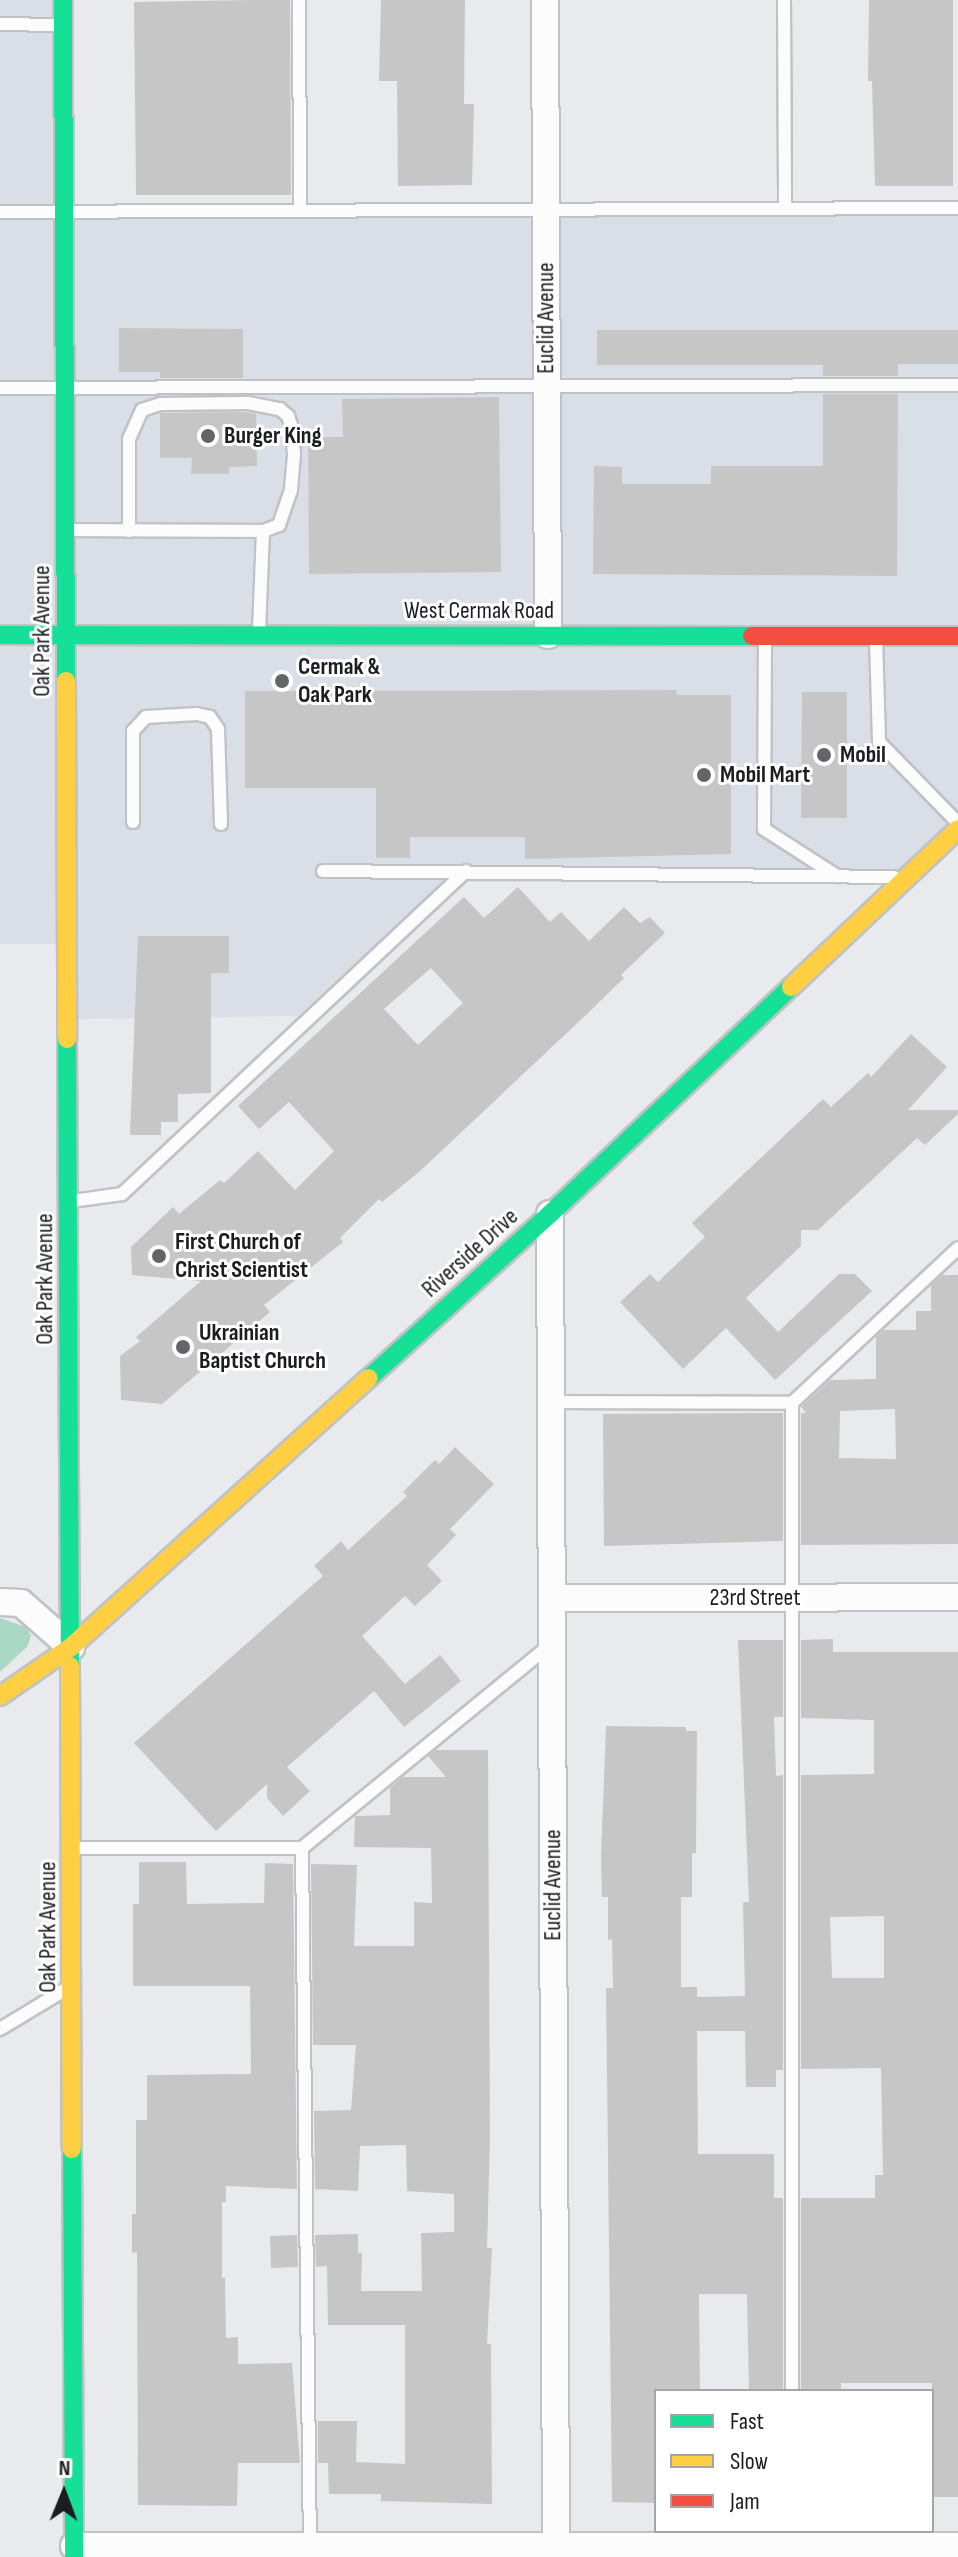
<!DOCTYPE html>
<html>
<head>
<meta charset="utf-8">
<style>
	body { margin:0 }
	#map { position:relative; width:958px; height:2557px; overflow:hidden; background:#e8eaed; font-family:"Sofia Sans Condensed",sans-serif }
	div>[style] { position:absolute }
	.built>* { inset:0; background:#dadee7 }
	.green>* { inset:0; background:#a9d9c4 }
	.building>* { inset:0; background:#c6c6c7 }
	.roads { filter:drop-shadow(2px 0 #c0c2c5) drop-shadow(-2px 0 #c0c2c5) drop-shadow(0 2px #c0c2c5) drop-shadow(0 -2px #c0c2c5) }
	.lane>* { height:12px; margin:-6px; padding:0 6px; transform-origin:6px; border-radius:6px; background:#fcfcfc }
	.street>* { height:26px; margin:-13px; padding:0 13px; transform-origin:13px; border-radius:13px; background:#fcfcfc }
	.fast>* { height:18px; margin:-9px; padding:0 9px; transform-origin:9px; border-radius:9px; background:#16e098 }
	.slow>* { height:18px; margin:-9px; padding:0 9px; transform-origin:9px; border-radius:9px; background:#ffcf43 }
	.jam>* { height:18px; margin:-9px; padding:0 9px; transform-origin:9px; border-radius:9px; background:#f24e42 }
	.dots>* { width:22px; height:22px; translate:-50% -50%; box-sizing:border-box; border:4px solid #fff; border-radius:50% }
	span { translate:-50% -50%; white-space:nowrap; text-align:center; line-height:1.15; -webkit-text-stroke:6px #fff; paint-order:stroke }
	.street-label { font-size:24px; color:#1c1d20 }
	.poi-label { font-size:24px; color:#1c1d20; font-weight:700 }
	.left { translate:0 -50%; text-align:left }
	.legend { position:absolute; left:654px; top:2389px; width:280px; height:144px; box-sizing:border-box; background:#fff; border:2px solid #a4a5a6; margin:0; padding:10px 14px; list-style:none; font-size:24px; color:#1c1d20 }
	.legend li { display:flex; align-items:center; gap:16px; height:40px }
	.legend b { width:40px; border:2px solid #a4a5a6 }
	.north { position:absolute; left:24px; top:2453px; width:80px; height:80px; -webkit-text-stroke:6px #fff; paint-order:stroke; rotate:1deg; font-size:22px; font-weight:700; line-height:32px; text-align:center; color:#1c1d20 }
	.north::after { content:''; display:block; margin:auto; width:28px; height:36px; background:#1c1d20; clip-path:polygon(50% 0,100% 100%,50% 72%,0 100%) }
</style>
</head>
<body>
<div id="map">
	<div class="built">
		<div style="clip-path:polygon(0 0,59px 0,64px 944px,0 944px)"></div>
		<div style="clip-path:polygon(958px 212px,958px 631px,72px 629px,70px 216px)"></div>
		<div style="clip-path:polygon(72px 640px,958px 641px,958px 820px,896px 882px,442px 882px,298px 1016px,74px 1019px)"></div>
	</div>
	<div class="green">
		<div style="clip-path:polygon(0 1618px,26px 1627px,31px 1636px,27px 1647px,0 1672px)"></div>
	</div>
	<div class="building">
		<div style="clip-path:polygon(252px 0,290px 0,291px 195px,136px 195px,134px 2px)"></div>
		<div style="clip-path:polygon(381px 0,465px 0,464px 104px,474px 104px,472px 185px,398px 186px,397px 81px,379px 81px)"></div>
		<div style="clip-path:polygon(869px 0,953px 0,953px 186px,875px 186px,872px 81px,868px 81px)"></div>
		<div style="clip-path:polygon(119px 328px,243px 329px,243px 378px,160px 378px,160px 372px,119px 372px)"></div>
		<div style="clip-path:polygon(597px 330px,958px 330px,958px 364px,898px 364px,898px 376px,823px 376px,823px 365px,597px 365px)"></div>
		<div style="clip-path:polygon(823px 394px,898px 394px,897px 576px,593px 574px,594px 466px,622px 467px,622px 484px,711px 484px,711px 466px,823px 466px)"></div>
		<div style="clip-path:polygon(499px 397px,501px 572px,309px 574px,308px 437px,343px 437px,342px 399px)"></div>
		<div style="clip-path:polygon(243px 412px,256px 414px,257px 466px,229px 467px,229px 474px,191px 474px,192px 458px,160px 458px,160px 413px)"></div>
		<div style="clip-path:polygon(676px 690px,677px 695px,731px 695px,731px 854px,525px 859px,525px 837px,410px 837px,410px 858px,376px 858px,376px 788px,245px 788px,245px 691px)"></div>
		<div style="clip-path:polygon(802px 692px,847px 692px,847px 818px,801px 818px)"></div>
		<div style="clip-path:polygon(evenodd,518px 887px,550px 922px,561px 912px,589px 941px,624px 907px,640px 923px,650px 917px,665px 933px,621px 975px,624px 978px,587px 1014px,419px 1172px,382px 1202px,379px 1199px,340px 1238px,343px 1242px,264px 1305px,270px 1312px,162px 1404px,121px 1400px,120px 1356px,140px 1341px,136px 1337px,201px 1281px,132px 1275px,131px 1247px,173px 1207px,179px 1214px,220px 1180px,224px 1183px,258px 1151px,295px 1190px,334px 1151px,289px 1102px,259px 1129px,238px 1106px,464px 897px,484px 918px,518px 887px,431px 968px,463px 1003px,418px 1045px,384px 1009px,431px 968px)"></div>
		<div style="clip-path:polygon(138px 936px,229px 936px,229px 973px,211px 973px,211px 1093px,178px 1094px,178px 1122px,161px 1122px,161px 1135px,130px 1135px)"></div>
		<div style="clip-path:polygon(911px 1034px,947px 1067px,908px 1110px,958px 1110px,958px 1114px,925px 1145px,917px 1138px,818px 1230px,801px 1230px,801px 1246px,746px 1298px,778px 1332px,839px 1274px,855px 1274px,872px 1291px,775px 1380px,726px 1328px,683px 1369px,620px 1302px,650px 1274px,658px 1282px,705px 1237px,692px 1223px,823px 1099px,831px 1107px,868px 1073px,871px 1077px)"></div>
		<div style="clip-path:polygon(evenodd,943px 1275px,958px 1275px,958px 1544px,801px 1545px,801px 1413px,806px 1413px,801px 1407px,830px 1380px,876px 1379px,876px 1337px,883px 1330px,916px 1330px,916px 1311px,931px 1311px,931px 1285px,943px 1275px,895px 1409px,896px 1459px,839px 1458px,840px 1411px,895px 1409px)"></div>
		<div style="clip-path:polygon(783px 1413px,783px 1541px,604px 1546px,603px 1414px)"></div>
		<div style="clip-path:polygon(455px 1447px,494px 1484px,450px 1529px,456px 1535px,427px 1565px,442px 1581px,415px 1606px,405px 1596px,362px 1636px,405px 1684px,440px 1655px,461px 1681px,404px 1727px,374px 1691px,287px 1767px,310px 1791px,283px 1816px,267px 1798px,267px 1784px,216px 1831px,134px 1743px,323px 1576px,314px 1566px,341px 1541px,348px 1550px,407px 1496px,403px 1492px,435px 1460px,439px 1464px)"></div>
		<div style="clip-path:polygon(evenodd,833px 1639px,833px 1652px,958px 1652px,958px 2497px,932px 2497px,932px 2383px,841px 2383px,841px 2391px,801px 2391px,801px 2198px,875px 2198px,875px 2175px,883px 2175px,881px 2068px,801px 2069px,801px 1775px,874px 1774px,874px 1720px,801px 1718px,801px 1640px,833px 1639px,884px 1916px,884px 1978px,832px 1978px,830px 1917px,884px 1916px)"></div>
		<div style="clip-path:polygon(738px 1640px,783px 1640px,783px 1717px,774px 1717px,776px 1776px,783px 1775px,783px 2070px,776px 2070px,776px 2087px,746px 2087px,745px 2031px,697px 2031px,698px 2154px,774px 2154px,774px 2198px,783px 2198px,783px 2391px,749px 2391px,747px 2294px,699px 2294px,700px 2391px,656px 2391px,656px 2503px,612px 2502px,606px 1988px,613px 1988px,612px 1939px,608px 1940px,608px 1897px,602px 1897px,601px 1858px,606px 1726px,686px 1727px,686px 1731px,697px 1731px,696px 1853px,692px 1853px,692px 1897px,681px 1897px,681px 1987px,697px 1987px,697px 1997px,745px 1996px,743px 1902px,749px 1902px)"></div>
		<div style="clip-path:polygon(436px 1750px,488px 1750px,490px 2139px,487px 2248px,492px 2248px,487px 2344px,491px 2344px,492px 2504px,381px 2501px,381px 2494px,329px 2494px,328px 2463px,318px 2463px,318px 2421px,357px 2421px,356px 2462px,405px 2464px,405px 2325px,328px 2325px,327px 2266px,316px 2267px,315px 2235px,358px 2234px,358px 2253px,362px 2253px,361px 2291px,422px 2291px,421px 2233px,454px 2232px,454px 2194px,407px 2191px,406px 2145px,360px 2146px,358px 2191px,315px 2189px,314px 2111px,351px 2110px,356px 2045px,313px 2045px,311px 1864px,357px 1865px,354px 1946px,414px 1946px,414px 1902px,432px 1903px,431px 1848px,354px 1847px,355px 1816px,390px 1815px,390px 1788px,403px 1777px,446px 1777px,428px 1756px)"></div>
		<div style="clip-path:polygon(139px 1862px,186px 1862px,187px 1904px,264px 1903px,265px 1863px,293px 1864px,297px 2189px,226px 2186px,226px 2202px,222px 2202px,222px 2278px,225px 2278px,226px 2338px,238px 2337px,238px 2364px,292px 2363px,300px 2463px,238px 2463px,237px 2506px,138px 2505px,137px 2252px,132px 2253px,132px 2214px,136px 2214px,136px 2120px,147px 2120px,147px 2075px,251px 2074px,250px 1986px,133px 1986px,133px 1904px,139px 1904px)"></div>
		<div style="clip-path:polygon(297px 2235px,298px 2267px,271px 2268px,270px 2236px)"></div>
	</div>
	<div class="roads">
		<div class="lane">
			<div style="left:299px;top:0;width:211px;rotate:89.7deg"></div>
			<div style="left:784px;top:0;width:209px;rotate:89.7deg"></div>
			<div style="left:0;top:24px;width:60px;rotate:1deg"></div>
			<div style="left:0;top:212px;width:958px;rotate:-0.24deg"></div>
			<div style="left:0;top:388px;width:958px;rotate:-0.18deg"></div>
			<div style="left:70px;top:530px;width:193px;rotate:0.3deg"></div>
			<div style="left:263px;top:531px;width:101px;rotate:92.3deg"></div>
			<div style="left:129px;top:531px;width:92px;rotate:-90deg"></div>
			<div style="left:129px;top:439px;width:32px;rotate:-66deg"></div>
			<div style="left:142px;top:410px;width:19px;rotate:-18deg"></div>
			<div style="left:160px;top:404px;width:88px;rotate:-0.7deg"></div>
			<div style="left:248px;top:403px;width:33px;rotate:11deg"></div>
			<div style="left:280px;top:409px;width:11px;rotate:41deg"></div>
			<div style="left:288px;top:416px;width:9px;rotate:72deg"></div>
			<div style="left:291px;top:425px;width:30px;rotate:84deg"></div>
			<div style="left:294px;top:455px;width:35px;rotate:95deg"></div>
			<div style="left:291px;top:490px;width:37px;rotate:109deg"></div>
			<div style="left:279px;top:525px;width:17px;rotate:159deg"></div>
			<div style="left:765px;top:639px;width:190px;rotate:90.3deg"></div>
			<div style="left:764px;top:829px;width:87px;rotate:32.8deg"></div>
			<div style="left:876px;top:639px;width:103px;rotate:88.3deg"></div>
			<div style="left:879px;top:742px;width:113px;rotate:45.7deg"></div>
			<div style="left:133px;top:822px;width:91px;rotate:-90deg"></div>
			<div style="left:133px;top:731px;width:19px;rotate:-47deg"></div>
			<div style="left:146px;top:717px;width:51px;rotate:-3.4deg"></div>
			<div style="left:197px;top:714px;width:13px;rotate:13deg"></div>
			<div style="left:210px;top:717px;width:14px;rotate:56deg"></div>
			<div style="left:218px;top:729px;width:95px;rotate:88.2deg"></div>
			<div style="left:323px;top:871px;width:571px;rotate:0.6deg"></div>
			<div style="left:72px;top:1201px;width:50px;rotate:-8deg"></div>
			<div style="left:122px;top:1194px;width:472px;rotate:-43.2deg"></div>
			<div style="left:551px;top:1402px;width:241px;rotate:0.2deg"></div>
			<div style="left:792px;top:1403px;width:227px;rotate:-43deg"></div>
			<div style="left:792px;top:1403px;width:988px;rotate:90deg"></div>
			<div style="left:76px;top:1848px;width:226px"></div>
			<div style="left:302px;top:1848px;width:319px;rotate:-39.3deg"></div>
			<div style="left:302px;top:1848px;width:701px;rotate:89.35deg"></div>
			<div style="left:0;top:2029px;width:77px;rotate:-31.2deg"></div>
		</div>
		<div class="street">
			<div style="left:545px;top:0;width:635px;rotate:89.73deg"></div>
			<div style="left:550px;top:1214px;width:1343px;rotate:89.74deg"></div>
			<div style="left:552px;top:1598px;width:406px;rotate:-0.1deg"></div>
			<div style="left:0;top:1602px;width:21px;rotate:3deg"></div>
			<div style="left:21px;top:1603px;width:67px;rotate:41.3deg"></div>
			<div style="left:74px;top:2546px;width:884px"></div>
		</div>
		<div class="fast">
			<div style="left:63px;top:0;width:681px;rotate:89.75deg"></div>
			<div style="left:0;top:635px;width:752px;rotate:0.08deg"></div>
			<div style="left:67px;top:1039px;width:627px;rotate:89.73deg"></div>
			<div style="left:369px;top:1378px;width:244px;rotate:-42.2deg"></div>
			<div style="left:550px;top:1214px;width:331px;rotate:-43.3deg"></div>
			<div style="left:72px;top:2149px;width:408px;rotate:89.7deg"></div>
		</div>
		<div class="slow">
			<div style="left:66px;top:681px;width:358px;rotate:89.8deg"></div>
			<div style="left:791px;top:987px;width:230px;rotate:-43.4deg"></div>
			<div style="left:70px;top:1666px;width:483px;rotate:89.8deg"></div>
			<div style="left:0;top:1696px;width:86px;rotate:-34.6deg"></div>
			<div style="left:71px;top:1647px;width:401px;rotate:-42.1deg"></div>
		</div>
		<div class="jam">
			<div style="left:752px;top:636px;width:206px"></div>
		</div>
	</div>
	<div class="dots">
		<div style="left:208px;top:436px;background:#636568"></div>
		<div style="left:282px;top:681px;background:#636568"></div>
		<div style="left:824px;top:755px;background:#636568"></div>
		<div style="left:704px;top:775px;background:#636568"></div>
		<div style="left:159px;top:1256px;background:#636568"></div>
		<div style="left:183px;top:1347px;background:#636568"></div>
	</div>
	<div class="street-label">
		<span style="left:546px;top:318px;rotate:-90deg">Euclid Avenue</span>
		<span style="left:479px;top:611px">West Cermak Road</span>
		<span style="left:42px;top:631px;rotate:-90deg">Oak Park Avenue</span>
		<span style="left:470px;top:1253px;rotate:-42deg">Riverside Drive</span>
		<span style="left:45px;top:1279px;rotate:-90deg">Oak Park Avenue</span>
		<span style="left:755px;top:1598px">23rd Street</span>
		<span style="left:553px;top:1885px;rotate:-90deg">Euclid Avenue</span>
		<span style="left:48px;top:1927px;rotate:-90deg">Oak Park Avenue</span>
	</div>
	<div class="poi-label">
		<span class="left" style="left:224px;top:436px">Burger King</span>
		<span class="left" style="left:298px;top:681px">Cermak &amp;<br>Oak Park</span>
		<span class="left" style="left:840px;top:755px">Mobil</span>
		<span class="left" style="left:720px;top:775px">Mobil Mart</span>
		<span class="left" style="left:175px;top:1256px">First Church of<br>Christ Scientist</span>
		<span class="left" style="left:199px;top:1347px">Ukrainian<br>Baptist Church</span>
	</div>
	<ul class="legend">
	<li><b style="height:10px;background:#16e098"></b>Fast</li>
	<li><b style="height:10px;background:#ffcf43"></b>Slow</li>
	<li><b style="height:10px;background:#f24e42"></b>Jam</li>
	</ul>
	<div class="north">N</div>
</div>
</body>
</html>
